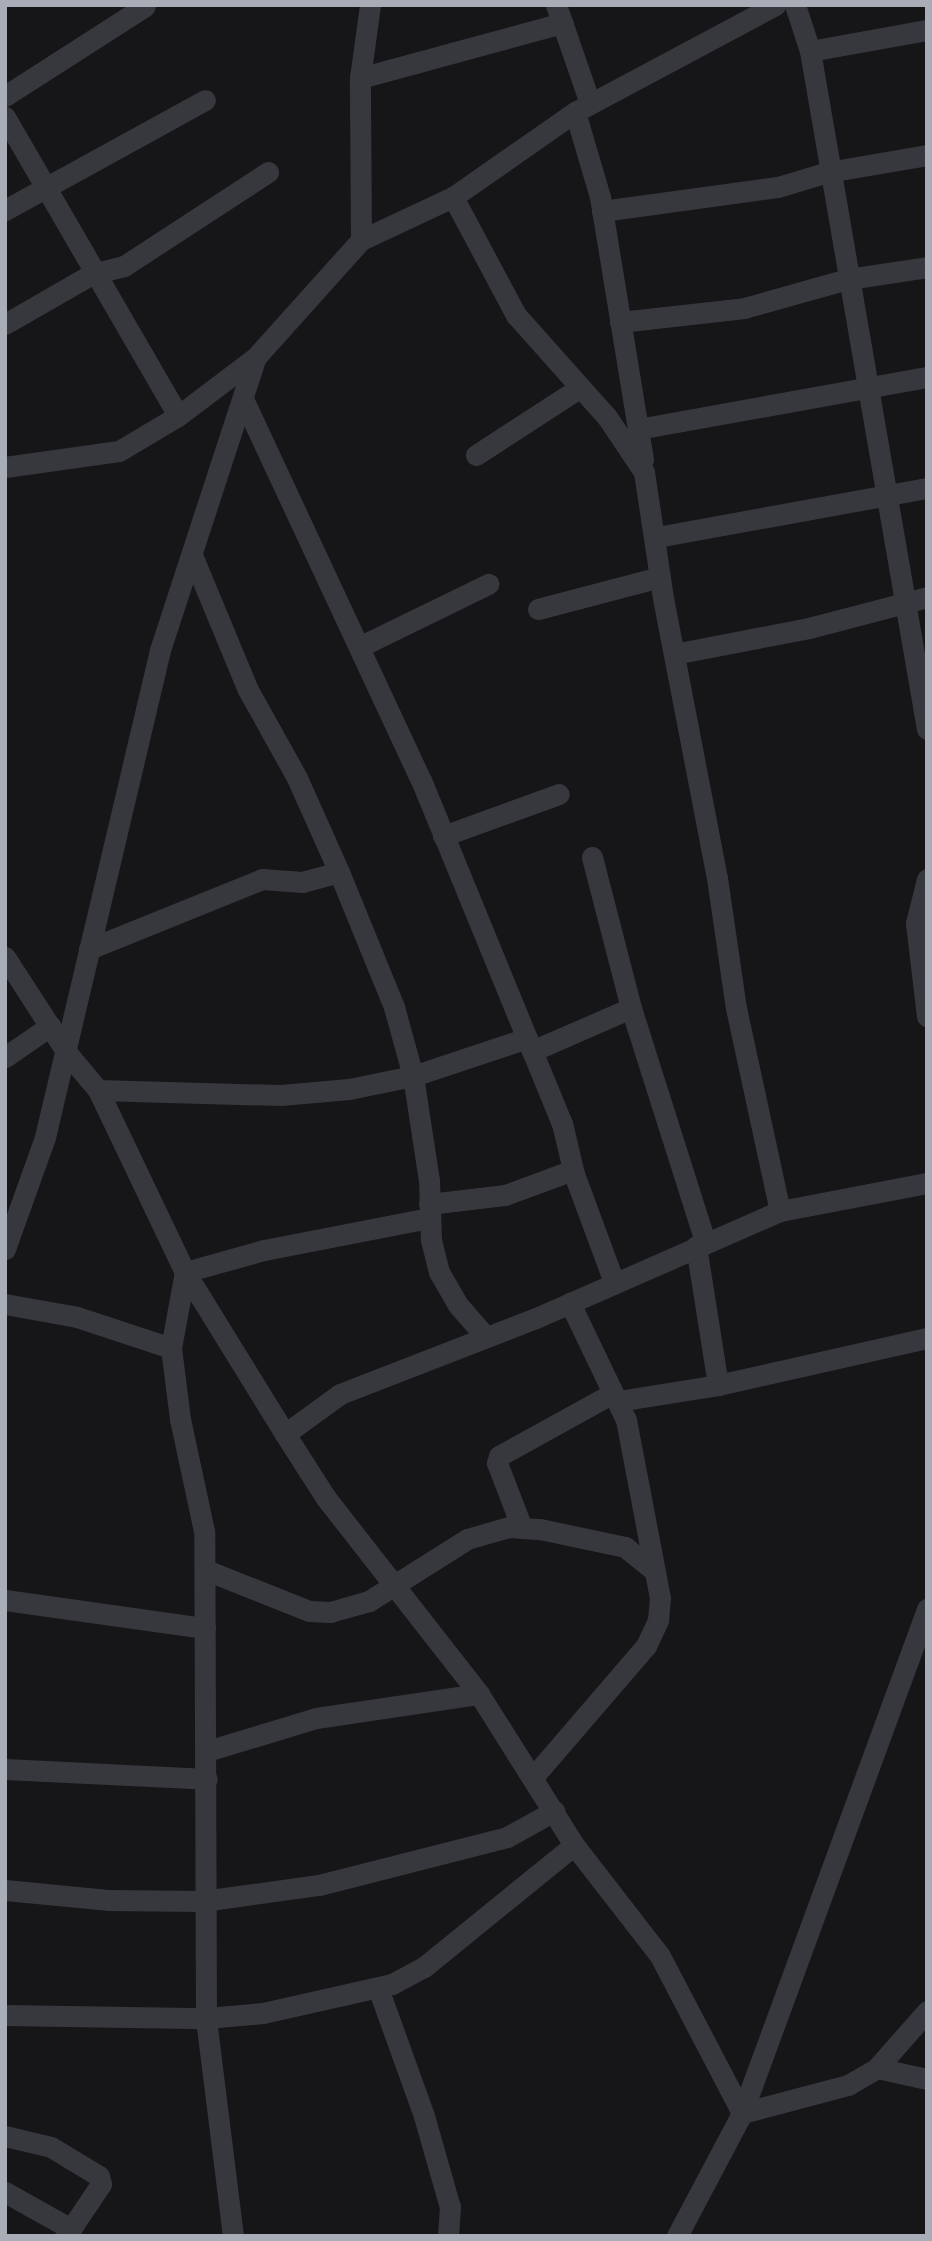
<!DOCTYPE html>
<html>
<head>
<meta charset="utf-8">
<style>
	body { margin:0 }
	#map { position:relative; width:932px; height:2241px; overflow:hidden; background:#161618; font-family:Montserrat,sans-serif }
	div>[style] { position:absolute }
	.minor>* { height:21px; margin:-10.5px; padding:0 10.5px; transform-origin:10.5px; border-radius:10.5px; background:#37383d }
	span { translate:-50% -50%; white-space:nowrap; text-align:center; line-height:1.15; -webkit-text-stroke:6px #111113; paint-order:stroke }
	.frame { position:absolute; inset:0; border:7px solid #a8adb8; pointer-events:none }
</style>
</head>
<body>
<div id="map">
	<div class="minor">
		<div style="left:556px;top:5px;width:104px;rotate:70.9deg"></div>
		<div style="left:795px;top:5px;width:48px;rotate:71.9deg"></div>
		<div style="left:810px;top:51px;width:688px;rotate:80.21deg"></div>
		<div style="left:810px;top:51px;width:119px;rotate:-10.2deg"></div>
		<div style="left:360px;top:78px;width:210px;rotate:-15.2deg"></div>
		<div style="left:5px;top:96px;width:166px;rotate:-32.7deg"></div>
		<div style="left:575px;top:112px;width:89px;rotate:73.6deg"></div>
		<div style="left:600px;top:197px;width:266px;rotate:80.7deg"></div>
		<div style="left:5px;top:117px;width:345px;rotate:59.9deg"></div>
		<div style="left:453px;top:197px;width:134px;rotate:61.9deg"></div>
		<div style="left:516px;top:315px;width:137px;rotate:48.3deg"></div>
		<div style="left:607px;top:417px;width:66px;rotate:56.1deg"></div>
		<div style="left:644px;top:472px;width:127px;rotate:81.4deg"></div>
		<div style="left:663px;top:598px;width:285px;rotate:79.1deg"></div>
		<div style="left:717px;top:878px;width:131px;rotate:81.7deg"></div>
		<div style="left:736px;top:1008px;width:208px;rotate:77.8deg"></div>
		<div style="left:5px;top:210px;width:228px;rotate:-28.8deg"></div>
		<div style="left:602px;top:211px;width:178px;rotate:-7.8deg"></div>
		<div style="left:778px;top:187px;width:52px;rotate:-16.7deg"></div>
		<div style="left:828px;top:172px;width:100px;rotate:-9.7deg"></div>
		<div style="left:361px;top:240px;width:162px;rotate:-90.4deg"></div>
		<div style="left:360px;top:78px;width:74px;rotate:-82.2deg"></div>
		<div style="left:620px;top:322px;width:125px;rotate:-6.4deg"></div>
		<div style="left:744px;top:308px;width:108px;rotate:-15.6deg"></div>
		<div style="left:848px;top:279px;width:80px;rotate:-8.6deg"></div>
		<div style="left:5px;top:324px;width:100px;rotate:-29.9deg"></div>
		<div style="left:92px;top:274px;width:33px;rotate:-14deg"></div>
		<div style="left:124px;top:266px;width:172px;rotate:-33.1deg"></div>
		<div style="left:244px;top:401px;width:418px;rotate:65deg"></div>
		<div style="left:421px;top:780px;width:371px;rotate:67.7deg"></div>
		<div style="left:562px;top:1123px;width:52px;rotate:76.8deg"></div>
		<div style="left:574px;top:1174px;width:115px;rotate:69.7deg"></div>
		<div style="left:638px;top:429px;width:294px;rotate:-10.2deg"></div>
		<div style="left:476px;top:455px;width:123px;rotate:-33deg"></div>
		<div style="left:5px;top:467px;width:115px;rotate:-8deg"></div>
		<div style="left:119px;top:451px;width:69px;rotate:-30.7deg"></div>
		<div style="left:178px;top:416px;width:98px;rotate:-37.1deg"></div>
		<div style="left:657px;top:537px;width:274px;rotate:-10.3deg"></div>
		<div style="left:192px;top:555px;width:144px;rotate:67.5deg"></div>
		<div style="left:247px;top:688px;width:103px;rotate:60.9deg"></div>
		<div style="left:297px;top:778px;width:103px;rotate:65.9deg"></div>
		<div style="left:339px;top:872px;width:146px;rotate:67.8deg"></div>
		<div style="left:394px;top:1007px;width:72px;rotate:74.6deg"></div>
		<div style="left:413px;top:1076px;width:105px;rotate:81.3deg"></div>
		<div style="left:429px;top:1180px;width:60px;rotate:88.1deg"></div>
		<div style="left:431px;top:1240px;width:33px;rotate:76deg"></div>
		<div style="left:439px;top:1272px;width:38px;rotate:60deg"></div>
		<div style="left:458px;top:1305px;width:41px;rotate:48.9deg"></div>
		<div style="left:538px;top:609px;width:126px;rotate:-14.7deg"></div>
		<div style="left:359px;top:647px;width:144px;rotate:-26deg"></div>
		<div style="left:674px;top:654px;width:137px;rotate:-10.9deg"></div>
		<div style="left:809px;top:628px;width:122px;rotate:-14.7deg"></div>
		<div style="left:443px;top:836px;width:123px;rotate:-19.9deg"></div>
		<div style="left:592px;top:857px;width:156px;rotate:75.5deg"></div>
		<div style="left:631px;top:1008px;width:244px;rotate:72.4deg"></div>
		<div style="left:927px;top:879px;width:45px;rotate:104deg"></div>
		<div style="left:916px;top:923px;width:94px;rotate:83.3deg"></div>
		<div style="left:89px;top:949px;width:187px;rotate:-22deg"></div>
		<div style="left:262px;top:879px;width:40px;rotate:4.3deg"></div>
		<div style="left:302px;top:882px;width:38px;rotate:-15deg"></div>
		<div style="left:5px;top:957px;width:114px;rotate:57.1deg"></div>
		<div style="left:67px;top:1053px;width:48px;rotate:50deg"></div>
		<div style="left:98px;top:1090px;width:202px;rotate:64.5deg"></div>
		<div style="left:185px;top:1272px;width:190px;rotate:58.3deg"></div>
		<div style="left:285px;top:1434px;width:76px;rotate:57.4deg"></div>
		<div style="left:326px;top:1498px;width:249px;rotate:52deg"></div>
		<div style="left:479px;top:1694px;width:178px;rotate:57.8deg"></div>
		<div style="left:574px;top:1845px;width:140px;rotate:52.2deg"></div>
		<div style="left:660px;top:1956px;width:177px;rotate:62.4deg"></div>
		<div style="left:742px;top:2113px;width:110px;rotate:-14.8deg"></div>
		<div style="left:848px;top:2085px;width:34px;rotate:-30deg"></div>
		<div style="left:877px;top:2068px;width:76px;rotate:-48.7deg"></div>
		<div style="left:532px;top:1051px;width:108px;rotate:-23.5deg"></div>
		<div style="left:5px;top:1057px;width:55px;rotate:-34.6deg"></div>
		<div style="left:98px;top:1090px;width:183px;rotate:1.6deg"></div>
		<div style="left:281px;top:1095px;width:68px;rotate:-5deg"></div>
		<div style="left:349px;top:1089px;width:65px;rotate:-11.5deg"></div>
		<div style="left:413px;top:1076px;width:120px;rotate:-18.4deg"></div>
		<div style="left:429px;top:1204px;width:77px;rotate:-6.8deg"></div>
		<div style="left:505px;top:1195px;width:72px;rotate:-20.2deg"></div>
		<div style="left:696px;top:1246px;width:141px;rotate:81deg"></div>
		<div style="left:5px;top:1249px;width:119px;rotate:-70.3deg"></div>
		<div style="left:45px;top:1137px;width:500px;rotate:-76.71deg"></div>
		<div style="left:160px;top:650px;width:308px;rotate:-71.9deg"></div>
		<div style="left:256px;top:357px;width:157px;rotate:-48.1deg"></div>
		<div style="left:361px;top:240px;width:102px;rotate:-25.1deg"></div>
		<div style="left:453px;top:197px;width:149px;rotate:-34.9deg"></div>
		<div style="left:575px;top:112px;width:227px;rotate:-28.1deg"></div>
		<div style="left:5px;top:1304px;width:73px;rotate:10.2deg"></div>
		<div style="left:77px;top:1317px;width:99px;rotate:18.3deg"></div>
		<div style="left:618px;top:1401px;width:101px;rotate:-9.1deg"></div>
		<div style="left:718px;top:1385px;width:214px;rotate:-12.7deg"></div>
		<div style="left:285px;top:1434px;width:68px;rotate:-36deg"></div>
		<div style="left:340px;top:1394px;width:210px;rotate:-21.2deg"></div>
		<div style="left:536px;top:1318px;width:266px;rotate:-23.7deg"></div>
		<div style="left:780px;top:1211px;width:150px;rotate:-10.8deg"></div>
		<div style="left:522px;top:1528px;width:70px;rotate:-111deg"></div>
		<div style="left:497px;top:1463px;width:7px;rotate:-74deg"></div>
		<div style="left:499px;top:1456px;width:130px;rotate:-28.9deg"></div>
		<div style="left:206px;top:1570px;width:111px;rotate:21.7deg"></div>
		<div style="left:309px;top:1611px;width:21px;rotate:3deg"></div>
		<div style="left:330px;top:1612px;width:41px;rotate:-15.8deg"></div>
		<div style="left:369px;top:1601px;width:116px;rotate:-32.3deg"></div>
		<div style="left:467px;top:1539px;width:44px;rotate:-15.9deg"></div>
		<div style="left:509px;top:1527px;width:31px;rotate:4deg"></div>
		<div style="left:540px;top:1529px;width:87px;rotate:12deg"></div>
		<div style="left:625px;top:1547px;width:36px;rotate:39deg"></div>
		<div style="left:5px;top:1600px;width:202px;rotate:8deg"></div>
		<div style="left:207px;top:1751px;width:114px;rotate:-16.8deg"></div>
		<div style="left:316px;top:1718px;width:165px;rotate:-8.4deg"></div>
		<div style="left:5px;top:1769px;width:202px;rotate:2.8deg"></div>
		<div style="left:534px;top:1776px;width:172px;rotate:-49.3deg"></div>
		<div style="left:646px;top:1646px;width:29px;rotate:-65deg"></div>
		<div style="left:658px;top:1620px;width:22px;rotate:-85deg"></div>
		<div style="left:660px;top:1598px;width:181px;rotate:-100.8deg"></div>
		<div style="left:626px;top:1420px;width:130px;rotate:-115.6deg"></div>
		<div style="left:5px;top:1890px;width:103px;rotate:5.5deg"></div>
		<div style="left:108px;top:1900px;width:95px;rotate:0.6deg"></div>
		<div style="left:203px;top:1901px;width:117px;rotate:-7.9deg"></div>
		<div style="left:319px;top:1885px;width:194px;rotate:-14.3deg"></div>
		<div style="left:507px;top:1837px;width:54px;rotate:-29deg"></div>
		<div style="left:378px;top:1988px;width:136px;rotate:70.2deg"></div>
		<div style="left:424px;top:2116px;width:95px;rotate:74.1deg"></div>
		<div style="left:450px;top:2207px;width:29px;rotate:94deg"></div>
		<div style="left:5px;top:2015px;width:201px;rotate:0.9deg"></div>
		<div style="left:206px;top:2018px;width:57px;rotate:-5deg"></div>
		<div style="left:263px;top:2013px;width:132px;rotate:-12.7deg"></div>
		<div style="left:392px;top:1984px;width:36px;rotate:-28deg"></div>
		<div style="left:424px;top:1967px;width:193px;rotate:-39.1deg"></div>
		<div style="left:877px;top:2068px;width:51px;rotate:12.4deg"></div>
		<div style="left:5px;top:2136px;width:47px;rotate:13.4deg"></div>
		<div style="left:51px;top:2147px;width:56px;rotate:31.1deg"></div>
		<div style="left:99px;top:2176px;width:8px;rotate:76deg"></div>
		<div style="left:101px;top:2184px;width:63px;rotate:123.9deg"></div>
		<div style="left:5px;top:2192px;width:76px;rotate:29.3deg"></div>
		<div style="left:233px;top:2236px;width:220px;rotate:-97.1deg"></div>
		<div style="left:206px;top:2018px;width:487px;rotate:-90.2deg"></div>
		<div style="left:204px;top:1531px;width:115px;rotate:-102.1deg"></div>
		<div style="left:180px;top:1419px;width:72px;rotate:-97.2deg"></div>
		<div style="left:171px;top:1348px;width:77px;rotate:-79.6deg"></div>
		<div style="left:185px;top:1272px;width:82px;rotate:-15.6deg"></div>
		<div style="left:264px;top:1250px;width:168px;rotate:-11deg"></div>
		<div style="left:677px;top:2236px;width:139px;rotate:-62.1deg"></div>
		<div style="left:742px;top:2113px;width:537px;rotate:-69.84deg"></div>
	</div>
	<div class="frame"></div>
</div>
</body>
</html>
